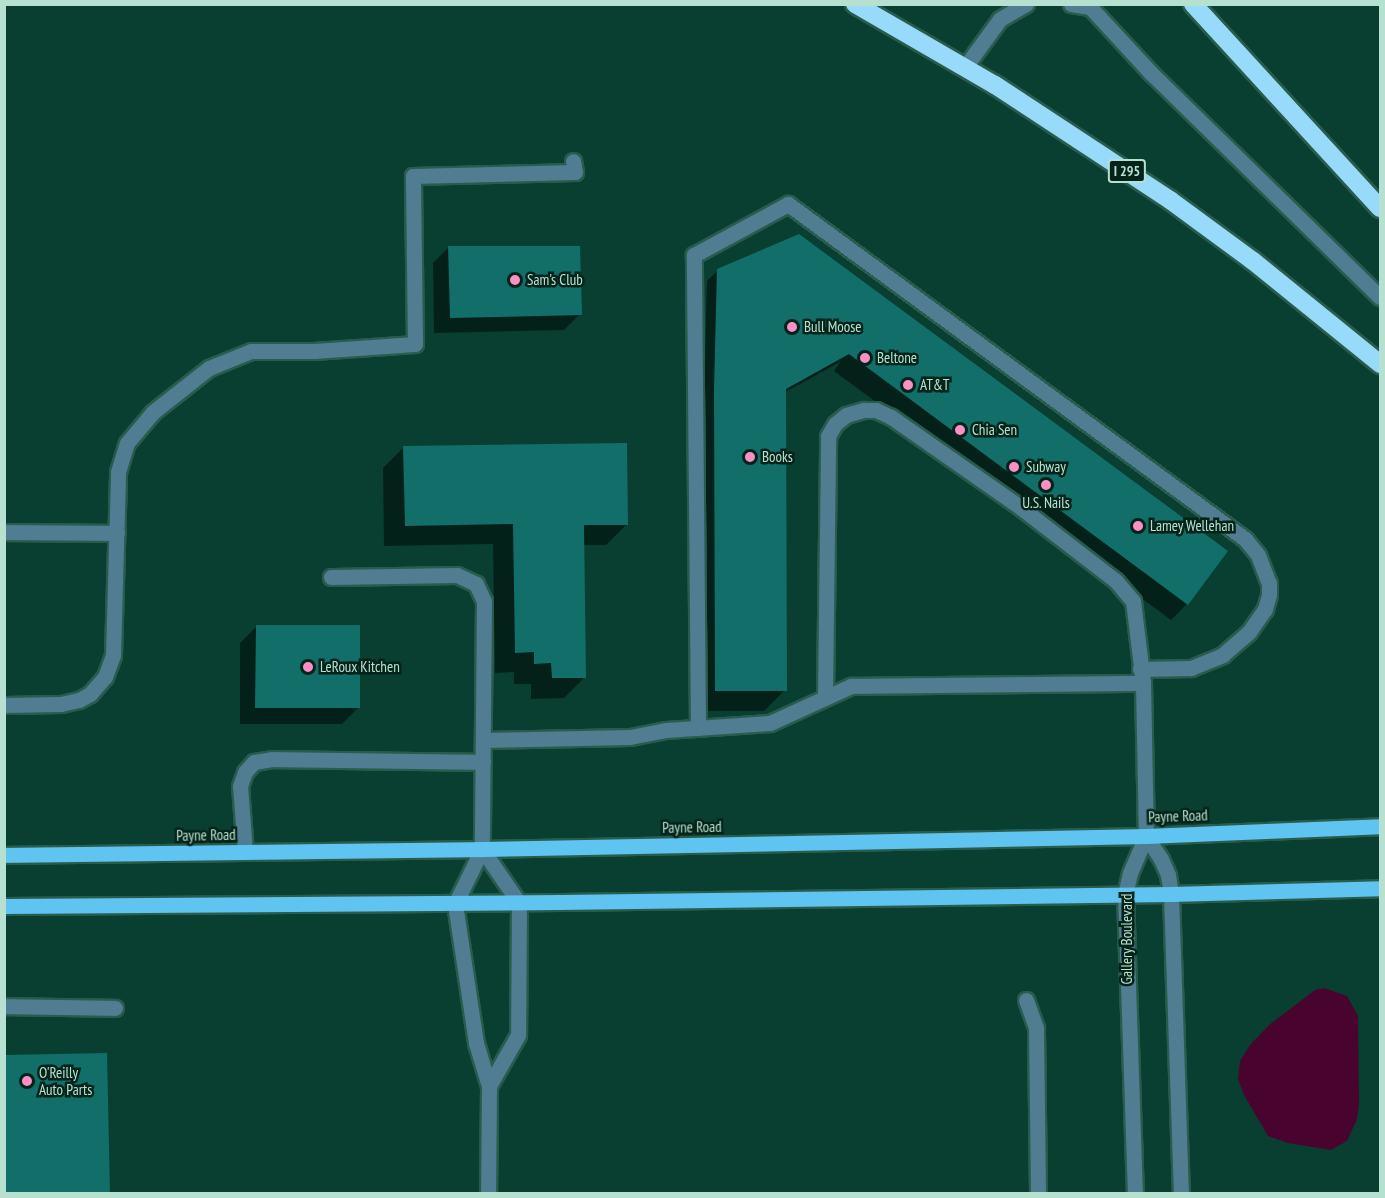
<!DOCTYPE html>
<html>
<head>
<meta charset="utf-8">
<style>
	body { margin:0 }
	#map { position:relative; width:1385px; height:1198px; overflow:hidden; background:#093f30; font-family:"PT Sans Narrow",sans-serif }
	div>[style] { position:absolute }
	.water>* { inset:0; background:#48042e }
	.shadow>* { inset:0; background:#0007 }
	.building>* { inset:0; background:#116e69 }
	.roads { filter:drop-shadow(2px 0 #285c4d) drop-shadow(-2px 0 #285c4d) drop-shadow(0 2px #285c4d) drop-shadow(0 -2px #285c4d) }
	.minor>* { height:15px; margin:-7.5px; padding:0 7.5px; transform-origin:7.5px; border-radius:7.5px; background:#507d92 }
	.major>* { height:15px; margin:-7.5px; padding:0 7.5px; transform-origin:7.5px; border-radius:7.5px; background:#5fc4f0 }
	.highway>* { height:18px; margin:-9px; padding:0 9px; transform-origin:9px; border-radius:9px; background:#98daf9 }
	.dots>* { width:16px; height:16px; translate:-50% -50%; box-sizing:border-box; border:3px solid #052319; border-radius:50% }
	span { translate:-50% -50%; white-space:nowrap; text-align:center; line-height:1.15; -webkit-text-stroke:5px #052319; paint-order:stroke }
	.shield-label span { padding:2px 4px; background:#052319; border:2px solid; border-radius:4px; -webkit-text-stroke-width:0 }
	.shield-label { font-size:14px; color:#b6e1d0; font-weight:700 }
	.poi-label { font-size:15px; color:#b6e1d0 }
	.left { translate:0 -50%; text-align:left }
	.street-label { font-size:15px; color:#b6e1d0 }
	.frame { position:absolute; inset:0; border:6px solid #b6e1d0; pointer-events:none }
</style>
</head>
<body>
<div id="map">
	<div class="water">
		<div style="clip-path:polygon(1324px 988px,1347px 996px,1358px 1016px,1359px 1105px,1357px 1119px,1347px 1141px,1331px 1150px,1288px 1143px,1268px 1136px,1244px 1095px,1238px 1079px,1240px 1061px,1250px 1045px,1269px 1025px,1315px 990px)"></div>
	</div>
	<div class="shadow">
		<div style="clip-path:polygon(799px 236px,1187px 604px,1171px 620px,834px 371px,840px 362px,784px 393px,785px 690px,764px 711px,695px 711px,699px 407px,704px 401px,707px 281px,718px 270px)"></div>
		<div style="clip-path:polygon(449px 247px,580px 314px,564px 330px,434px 333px,433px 263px)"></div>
		<div style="clip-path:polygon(404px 447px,627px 524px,606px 545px,582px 545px,585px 677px,564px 698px,531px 699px,531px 684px,514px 684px,514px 672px,495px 673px,493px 544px,384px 546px,383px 468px)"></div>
		<div style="clip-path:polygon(256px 627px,358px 708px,342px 724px,240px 724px,240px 643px)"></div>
	</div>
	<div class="building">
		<div style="clip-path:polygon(799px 234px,1228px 551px,1188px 605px,849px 354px,786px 389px,787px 691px,715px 691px,714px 389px,717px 269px)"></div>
		<div style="clip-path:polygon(448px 246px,580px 246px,582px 315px,450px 318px)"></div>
		<div style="clip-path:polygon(627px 443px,628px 525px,584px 525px,586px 678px,552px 678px,551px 663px,534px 664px,534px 652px,515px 653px,513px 524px,405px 526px,403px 446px)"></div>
		<div style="clip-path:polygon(256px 625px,360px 625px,360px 708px,255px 708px)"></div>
		<div style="clip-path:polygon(107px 1053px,110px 1194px,4px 1194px,4px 1055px)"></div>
	</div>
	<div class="roads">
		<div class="minor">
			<div style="left:1071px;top:4px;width:19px;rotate:9deg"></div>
			<div style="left:1090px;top:7px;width:90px;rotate:47.3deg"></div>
			<div style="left:1151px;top:73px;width:320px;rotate:44.4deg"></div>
			<div style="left:965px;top:67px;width:59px;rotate:-53.9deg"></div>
			<div style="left:1000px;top:19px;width:30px;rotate:-30deg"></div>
			<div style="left:4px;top:532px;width:113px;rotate:0.5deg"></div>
			<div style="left:331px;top:577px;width:126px;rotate:-0.9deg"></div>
			<div style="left:457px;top:575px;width:21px;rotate:25deg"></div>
			<div style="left:476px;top:584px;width:19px;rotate:65deg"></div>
			<div style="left:484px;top:601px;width:248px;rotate:90.5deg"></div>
			<div style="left:482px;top:849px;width:61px;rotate:116.1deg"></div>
			<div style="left:455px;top:904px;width:141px;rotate:81.4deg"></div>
			<div style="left:476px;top:1043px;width:45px;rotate:73.2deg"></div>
			<div style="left:489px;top:1086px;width:108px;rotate:90.5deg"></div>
			<div style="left:825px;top:696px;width:260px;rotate:-89.3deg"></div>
			<div style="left:828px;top:436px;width:14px;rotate:-60deg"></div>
			<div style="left:835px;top:424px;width:14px;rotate:-39deg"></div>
			<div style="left:846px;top:415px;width:19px;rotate:-16deg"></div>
			<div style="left:864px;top:410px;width:12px"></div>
			<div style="left:876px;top:410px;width:17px;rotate:25deg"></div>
			<div style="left:891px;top:417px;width:157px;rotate:34.9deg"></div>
			<div style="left:1020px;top:507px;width:121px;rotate:37.6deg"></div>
			<div style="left:1116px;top:581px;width:26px;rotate:50deg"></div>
			<div style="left:1133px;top:601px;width:83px;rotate:83deg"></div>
			<div style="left:1143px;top:683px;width:153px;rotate:88.9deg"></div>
			<div style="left:1146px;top:836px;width:40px;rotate:113.4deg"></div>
			<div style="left:1130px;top:873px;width:22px;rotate:103deg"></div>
			<div style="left:1125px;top:894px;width:300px;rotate:88.1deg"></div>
			<div style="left:4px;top:705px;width:57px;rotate:-1deg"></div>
			<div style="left:61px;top:704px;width:18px;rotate:-13deg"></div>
			<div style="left:79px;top:700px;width:13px;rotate:-29deg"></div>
			<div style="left:90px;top:694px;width:23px;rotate:-49deg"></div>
			<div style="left:105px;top:677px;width:23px;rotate:-70deg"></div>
			<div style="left:113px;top:655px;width:183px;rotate:-88.4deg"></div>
			<div style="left:118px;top:472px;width:30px;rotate:-73deg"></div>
			<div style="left:127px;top:443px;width:40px;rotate:-50deg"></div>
			<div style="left:153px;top:412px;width:71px;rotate:-38.2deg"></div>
			<div style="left:209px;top:368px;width:45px;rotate:-22deg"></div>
			<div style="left:251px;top:351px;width:63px"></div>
			<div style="left:314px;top:351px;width:101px;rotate:-4deg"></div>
			<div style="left:415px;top:344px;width:168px;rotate:-90.7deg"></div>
			<div style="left:413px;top:176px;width:162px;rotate:-1.4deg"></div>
			<div style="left:575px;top:172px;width:11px;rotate:-100deg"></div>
			<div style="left:698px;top:728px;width:473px;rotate:-90.5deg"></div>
			<div style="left:694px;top:255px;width:107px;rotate:-28.5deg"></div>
			<div style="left:788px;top:204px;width:567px;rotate:36.24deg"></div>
			<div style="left:1245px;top:539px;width:21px;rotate:51deg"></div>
			<div style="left:1258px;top:555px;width:30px;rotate:69deg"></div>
			<div style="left:1269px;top:583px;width:12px;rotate:90deg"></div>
			<div style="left:1269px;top:595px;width:15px;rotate:106deg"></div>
			<div style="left:1265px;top:609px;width:28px;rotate:125deg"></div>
			<div style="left:1249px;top:632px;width:35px;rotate:139deg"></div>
			<div style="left:1223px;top:655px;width:35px;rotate:158deg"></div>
			<div style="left:1191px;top:668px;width:51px;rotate:178.9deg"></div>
			<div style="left:483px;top:740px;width:147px;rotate:-1.2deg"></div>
			<div style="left:630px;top:737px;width:37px;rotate:-11deg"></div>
			<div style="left:666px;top:730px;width:104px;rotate:-3.9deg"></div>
			<div style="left:770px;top:723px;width:89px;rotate:-24.6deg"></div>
			<div style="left:851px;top:686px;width:292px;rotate:-0.6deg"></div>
			<div style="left:1146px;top:836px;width:27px;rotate:57deg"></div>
			<div style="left:1161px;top:859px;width:17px;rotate:66deg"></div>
			<div style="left:1168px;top:875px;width:19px;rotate:81deg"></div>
			<div style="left:1171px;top:894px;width:300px;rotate:88.1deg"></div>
			<div style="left:482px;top:849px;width:65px;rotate:55.6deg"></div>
			<div style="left:519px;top:903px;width:132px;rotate:90.4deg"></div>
			<div style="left:518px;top:1035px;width:59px;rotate:119.6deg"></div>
			<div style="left:245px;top:852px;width:66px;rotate:-94.3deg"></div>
			<div style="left:240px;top:786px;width:15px;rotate:-70deg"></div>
			<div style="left:245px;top:772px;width:13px;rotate:-48deg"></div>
			<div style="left:254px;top:762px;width:18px;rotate:-9deg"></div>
			<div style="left:272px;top:759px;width:211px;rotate:0.8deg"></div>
			<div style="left:1026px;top:1000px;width:30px;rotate:70deg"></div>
			<div style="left:1036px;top:1028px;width:166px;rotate:89.3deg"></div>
			<div style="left:4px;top:1006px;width:111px;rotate:1deg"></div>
		</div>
		<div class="major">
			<div style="left:4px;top:855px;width:478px;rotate:-0.7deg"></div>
			<div style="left:482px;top:849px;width:664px;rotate:-1.12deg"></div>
			<div style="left:1146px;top:836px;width:234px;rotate:-2.4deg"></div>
			<div style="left:4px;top:906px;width:555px;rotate:-0.41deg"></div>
			<div style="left:559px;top:902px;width:612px;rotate:-0.75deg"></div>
			<div style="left:1171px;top:894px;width:209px;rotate:-1.6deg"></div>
		</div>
		<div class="highway">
			<div style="left:855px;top:4px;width:162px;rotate:30.1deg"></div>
			<div style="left:995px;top:85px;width:209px;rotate:33.3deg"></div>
			<div style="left:1170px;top:200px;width:103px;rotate:36.3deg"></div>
			<div style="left:1253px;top:261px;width:164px;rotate:39deg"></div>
			<div style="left:1193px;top:4px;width:277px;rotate:47.5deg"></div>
		</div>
	</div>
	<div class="dots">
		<div style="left:515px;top:280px;background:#fb8fc6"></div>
		<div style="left:792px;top:327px;background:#fb8fc6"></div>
		<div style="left:865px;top:358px;background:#fb8fc6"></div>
		<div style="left:908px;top:385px;background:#fb8fc6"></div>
		<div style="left:960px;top:430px;background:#fb8fc6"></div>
		<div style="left:750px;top:457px;background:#fb8fc6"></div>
		<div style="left:1014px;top:467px;background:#fb8fc6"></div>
		<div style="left:1046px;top:485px;background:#fb8fc6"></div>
		<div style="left:1138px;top:526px;background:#fb8fc6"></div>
		<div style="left:308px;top:667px;background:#fb8fc6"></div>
		<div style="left:27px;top:1081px;background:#fb8fc6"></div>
	</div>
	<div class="shield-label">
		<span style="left:1127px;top:171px">I 295</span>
	</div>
	<div class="poi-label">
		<span class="left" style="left:527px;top:280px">Sam's Club</span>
		<span class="left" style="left:804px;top:327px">Bull Moose</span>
		<span class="left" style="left:877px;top:358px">Beltone</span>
		<span class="left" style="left:920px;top:385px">AT&amp;T</span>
		<span class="left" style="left:972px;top:430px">Chia Sen</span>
		<span class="left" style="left:762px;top:457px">Books</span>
		<span class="left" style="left:1026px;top:467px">Subway</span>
		<span style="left:1046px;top:503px">U.S. Nails</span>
		<span class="left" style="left:1150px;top:526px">Lamey Wellehan</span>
		<span class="left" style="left:320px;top:667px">LeRoux Kitchen</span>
		<span class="left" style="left:39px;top:1081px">O'Reilly<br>Auto Parts</span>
	</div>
	<div class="street-label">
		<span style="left:1178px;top:816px;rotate:-2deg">Payne Road</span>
		<span style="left:692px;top:827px;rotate:-1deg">Payne Road</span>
		<span style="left:206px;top:835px;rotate:-1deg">Payne Road</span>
		<span style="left:1127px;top:939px;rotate:-90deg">Gallery Boulevard</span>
	</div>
	<div class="frame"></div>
</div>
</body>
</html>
